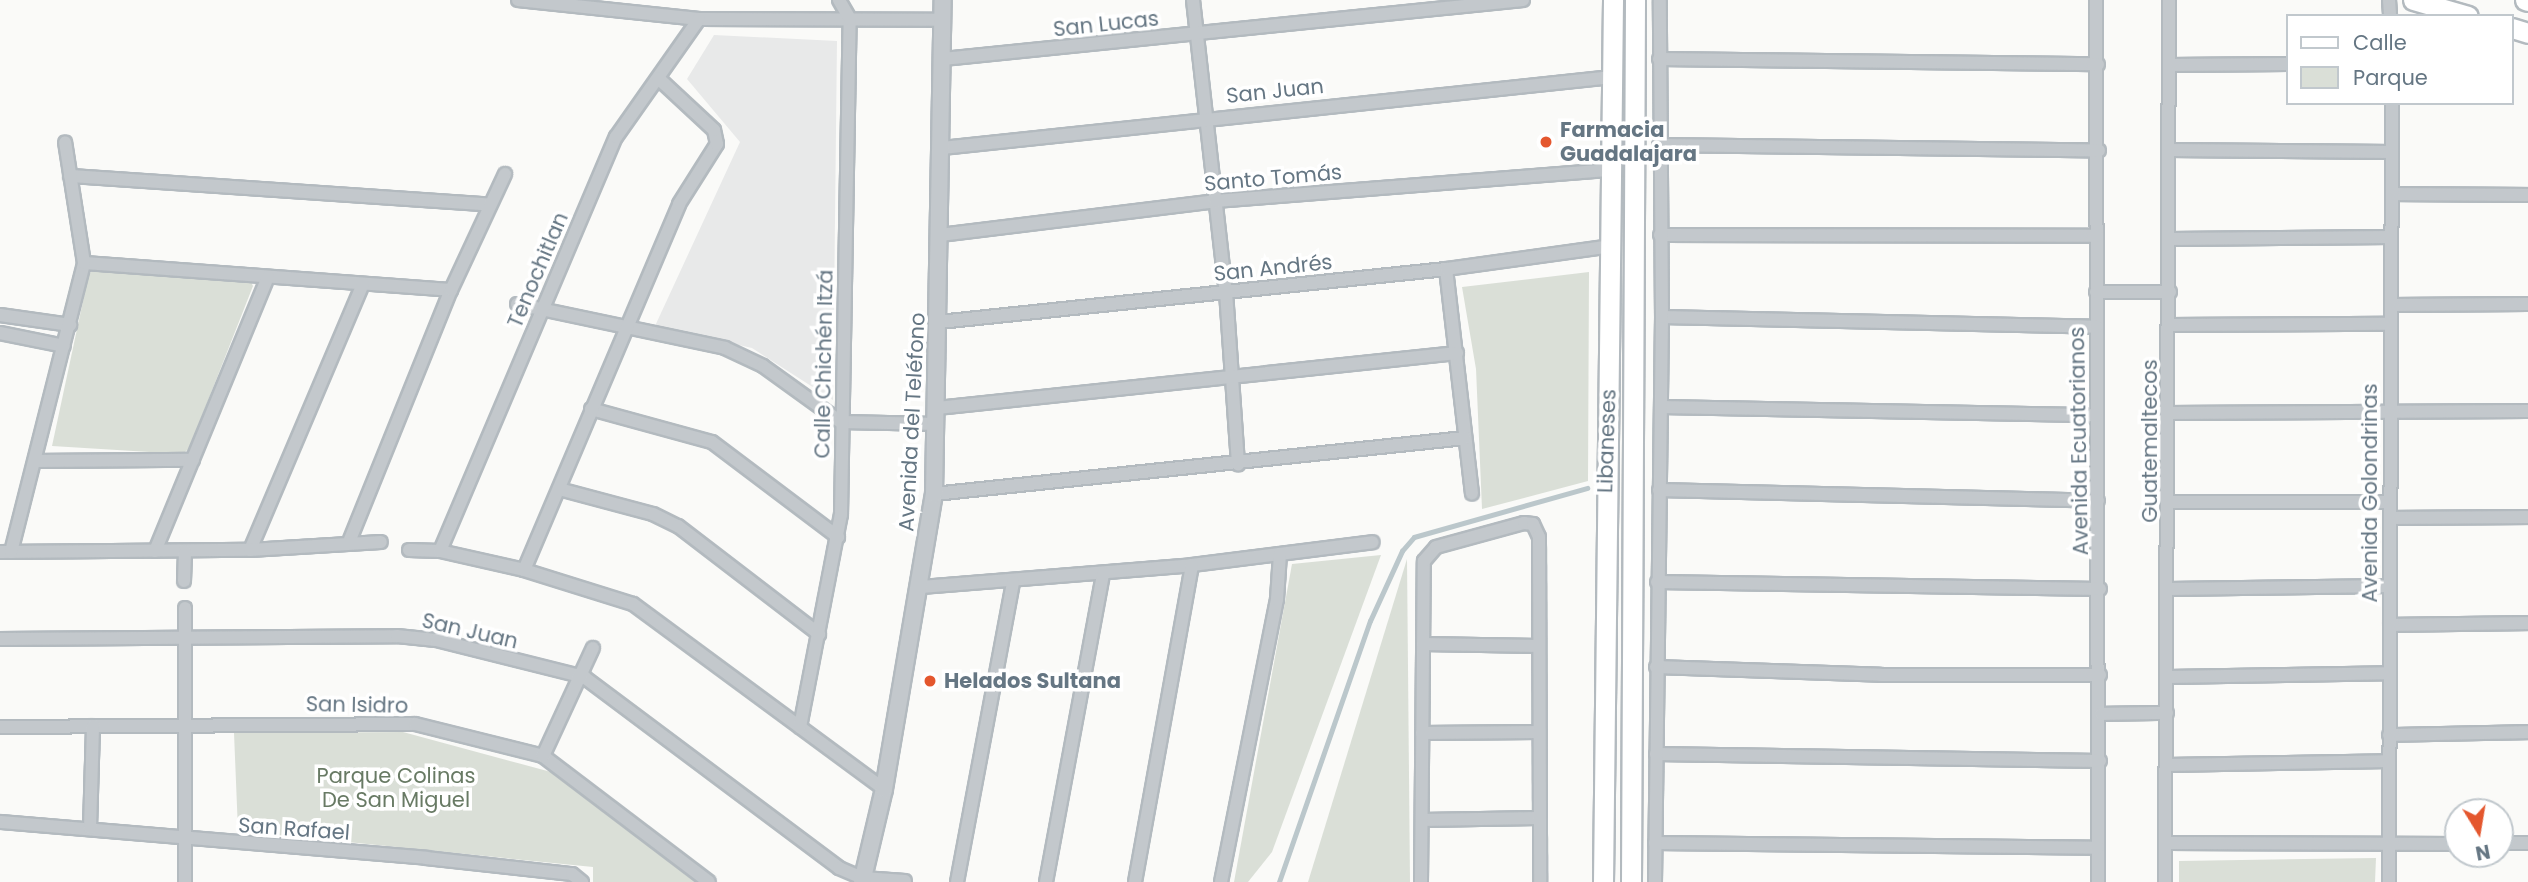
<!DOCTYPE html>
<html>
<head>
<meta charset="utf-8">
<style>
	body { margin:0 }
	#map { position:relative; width:2528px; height:882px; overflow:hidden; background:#fafaf8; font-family:Poppins,sans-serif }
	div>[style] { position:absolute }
	.built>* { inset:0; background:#e8e9e9 }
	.green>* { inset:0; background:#dadfd7 }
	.stream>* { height:4.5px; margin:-2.25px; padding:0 2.25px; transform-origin:2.25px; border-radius:2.25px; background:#bbc7cb }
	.roads { filter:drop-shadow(2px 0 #b3babf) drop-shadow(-2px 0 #b3babf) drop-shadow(0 2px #b3babf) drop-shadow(0 -2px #b3babf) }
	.minor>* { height:12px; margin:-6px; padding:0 6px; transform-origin:6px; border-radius:6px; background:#c3c8cc }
	.tertiary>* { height:16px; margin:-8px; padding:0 8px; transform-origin:8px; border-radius:8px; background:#c3c8cc }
	.secondary>* { height:19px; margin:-9.5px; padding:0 9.5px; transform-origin:9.5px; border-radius:9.5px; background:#fff }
	.dots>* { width:19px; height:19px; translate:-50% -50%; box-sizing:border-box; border:4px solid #fff; border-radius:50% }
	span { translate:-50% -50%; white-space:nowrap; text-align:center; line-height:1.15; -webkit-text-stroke:7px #fff; paint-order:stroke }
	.street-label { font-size:21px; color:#657683 }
	.poi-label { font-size:21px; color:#657683; font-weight:700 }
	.left { translate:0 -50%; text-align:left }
	.park-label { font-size:21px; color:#687a64 }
	.legend { position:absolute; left:2286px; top:14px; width:228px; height:91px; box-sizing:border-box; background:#fff; border:2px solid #c1c8cd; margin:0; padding:9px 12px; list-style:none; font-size:21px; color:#657683 }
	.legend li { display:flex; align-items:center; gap:14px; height:35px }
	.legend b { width:35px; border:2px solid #c1c8cd }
	.north { position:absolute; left:2444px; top:798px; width:70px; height:70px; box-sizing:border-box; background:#fff; border:2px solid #c1c8cd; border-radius:50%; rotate:169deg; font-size:19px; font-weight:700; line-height:28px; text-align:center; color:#657683 }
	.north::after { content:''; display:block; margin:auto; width:24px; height:32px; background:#e4572e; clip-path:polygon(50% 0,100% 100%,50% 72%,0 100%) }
</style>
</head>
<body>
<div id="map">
	<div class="built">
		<div style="clip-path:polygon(714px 35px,837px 41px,833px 400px,752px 348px,655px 326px,740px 142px,687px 79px)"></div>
	</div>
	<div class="green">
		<div style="clip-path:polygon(99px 269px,250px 280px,253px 286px,189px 449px,182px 454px,52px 446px,89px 273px)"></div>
		<div style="clip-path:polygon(1589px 272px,1588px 481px,1482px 509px,1476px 369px,1462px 287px)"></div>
		<div style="clip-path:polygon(1381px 555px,1272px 852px,1248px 882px,1234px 882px,1292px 564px)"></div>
		<div style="clip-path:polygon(1407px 559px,1410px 882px,1308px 882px)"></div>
		<div style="clip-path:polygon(403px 732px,551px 772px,696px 882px,593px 882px,593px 867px,238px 831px,234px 733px)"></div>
		<div style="clip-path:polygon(2376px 858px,2375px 882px,2179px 882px,2179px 861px)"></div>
	</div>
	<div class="stream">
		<div style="left:1279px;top:882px;width:276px;rotate:-70.8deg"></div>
		<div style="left:1370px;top:621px;width:77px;rotate:-65.4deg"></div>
		<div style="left:1402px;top:551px;width:18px;rotate:-49deg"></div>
		<div style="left:1414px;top:537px;width:180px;rotate:-15.8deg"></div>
	</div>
	<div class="roads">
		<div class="minor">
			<div style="left:518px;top:0;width:182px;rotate:6deg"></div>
			<div style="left:699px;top:19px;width:243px;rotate:0.2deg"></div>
			<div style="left:1193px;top:0;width:294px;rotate:83.6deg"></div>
			<div style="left:1226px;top:292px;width:173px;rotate:86deg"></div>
			<div style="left:2096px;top:0;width:882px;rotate:89.87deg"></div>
			<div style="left:2389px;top:0;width:16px;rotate:86deg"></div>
			<div style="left:943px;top:59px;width:583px;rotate:-5.81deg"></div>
			<div style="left:1659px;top:59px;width:439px;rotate:0.7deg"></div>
			<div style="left:2170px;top:65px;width:118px;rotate:-0.5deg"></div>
			<div style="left:1659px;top:145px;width:440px;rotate:0.7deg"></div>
			<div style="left:942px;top:148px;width:674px;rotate:-6.05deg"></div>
			<div style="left:2170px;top:150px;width:222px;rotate:0.5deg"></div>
			<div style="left:70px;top:176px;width:421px;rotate:3.9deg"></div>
			<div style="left:2392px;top:194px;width:136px;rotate:0.4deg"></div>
			<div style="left:940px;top:235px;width:277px;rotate:-7deg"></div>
			<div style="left:1215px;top:201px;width:397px;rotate:-4.5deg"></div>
			<div style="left:1660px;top:235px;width:437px;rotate:0.1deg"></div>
			<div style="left:2170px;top:239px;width:221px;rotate:-0.5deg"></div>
			<div style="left:84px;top:263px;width:368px;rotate:4.2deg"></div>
			<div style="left:1446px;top:269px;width:226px;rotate:83.4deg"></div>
			<div style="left:2096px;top:292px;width:74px"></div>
			<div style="left:517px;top:304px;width:213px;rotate:11.9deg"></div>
			<div style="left:725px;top:348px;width:42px;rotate:25.3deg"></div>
			<div style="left:763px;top:366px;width:96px;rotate:35.7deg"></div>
			<div style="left:841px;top:422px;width:95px;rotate:1.2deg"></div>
			<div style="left:2391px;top:305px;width:137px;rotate:-0.4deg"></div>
			<div style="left:0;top:315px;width:71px;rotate:8.1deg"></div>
			<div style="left:1662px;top:317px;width:435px;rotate:1.3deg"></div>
			<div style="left:939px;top:322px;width:510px;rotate:-5.97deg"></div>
			<div style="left:1446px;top:269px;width:167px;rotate:-7.9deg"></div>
			<div style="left:2170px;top:325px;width:221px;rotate:-0.3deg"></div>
			<div style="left:0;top:333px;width:65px;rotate:11.5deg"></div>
			<div style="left:1661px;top:407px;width:435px;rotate:1.1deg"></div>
			<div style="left:937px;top:408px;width:523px;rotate:-6.04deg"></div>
			<div style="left:591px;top:409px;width:125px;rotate:15.3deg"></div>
			<div style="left:712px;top:442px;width:158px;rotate:37deg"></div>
			<div style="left:2168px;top:413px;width:360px;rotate:-0.3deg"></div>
			<div style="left:37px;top:461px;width:156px;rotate:-0.4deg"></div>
			<div style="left:559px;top:489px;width:97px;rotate:14.9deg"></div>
			<div style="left:653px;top:514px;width:28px;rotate:26deg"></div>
			<div style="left:678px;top:526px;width:178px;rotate:37.5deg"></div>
			<div style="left:1659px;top:490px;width:439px;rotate:1.4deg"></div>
			<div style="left:934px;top:494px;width:534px;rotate:-6.02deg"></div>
			<div style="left:2169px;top:502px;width:220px"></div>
			<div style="left:2390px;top:518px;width:138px;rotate:-0.4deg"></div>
			<div style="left:349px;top:542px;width:272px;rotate:-68deg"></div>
			<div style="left:451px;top:290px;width:128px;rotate:-65deg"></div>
			<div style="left:250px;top:550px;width:289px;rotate:-67deg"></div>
			<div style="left:409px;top:550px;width:31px;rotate:2deg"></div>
			<div style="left:440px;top:551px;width:86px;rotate:12.7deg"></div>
			<div style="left:524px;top:570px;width:114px;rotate:17.3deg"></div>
			<div style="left:633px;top:604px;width:312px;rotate:36.4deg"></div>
			<div style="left:155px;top:551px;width:296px;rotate:-67.6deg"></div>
			<div style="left:440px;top:551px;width:450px;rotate:-67deg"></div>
			<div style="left:616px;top:137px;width:144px;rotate:-54.9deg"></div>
			<div style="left:0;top:552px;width:250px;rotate:-0.5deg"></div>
			<div style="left:250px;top:550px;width:131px;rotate:-3.5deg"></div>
			<div style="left:11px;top:552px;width:298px;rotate:-75.8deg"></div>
			<div style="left:84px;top:263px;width:122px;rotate:-98.9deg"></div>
			<div style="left:524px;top:570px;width:397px;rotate:-67deg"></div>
			<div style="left:679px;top:204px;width:71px;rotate:-57.7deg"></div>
			<div style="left:717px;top:144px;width:14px;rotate:-102deg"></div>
			<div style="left:714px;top:130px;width:76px;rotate:-137.1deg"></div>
			<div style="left:184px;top:581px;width:30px;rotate:-88deg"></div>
			<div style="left:1657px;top:582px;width:443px;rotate:0.9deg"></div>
			<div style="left:921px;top:587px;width:272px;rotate:-4.6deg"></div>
			<div style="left:1192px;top:565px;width:182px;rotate:-7.2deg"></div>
			<div style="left:2168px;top:589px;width:222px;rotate:-0.8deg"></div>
			<div style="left:2390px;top:625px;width:138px;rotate:-0.8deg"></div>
			<div style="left:0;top:639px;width:397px;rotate:-0.4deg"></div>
			<div style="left:397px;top:636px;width:39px;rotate:6deg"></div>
			<div style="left:436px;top:640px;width:153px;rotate:14deg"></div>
			<div style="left:584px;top:677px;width:319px;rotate:36.8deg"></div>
			<div style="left:839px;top:868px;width:26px;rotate:23deg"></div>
			<div style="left:863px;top:878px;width:42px;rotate:4.1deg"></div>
			<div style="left:1423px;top:644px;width:116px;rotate:1deg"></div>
			<div style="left:1656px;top:667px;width:225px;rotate:2deg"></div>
			<div style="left:1881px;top:675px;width:219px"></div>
			<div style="left:2168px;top:677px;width:220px;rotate:-1deg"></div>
			<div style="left:2101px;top:714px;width:66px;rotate:-0.9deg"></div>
			<div style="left:0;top:727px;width:415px;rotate:-0.4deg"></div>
			<div style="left:415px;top:724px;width:132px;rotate:14deg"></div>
			<div style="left:543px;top:756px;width:208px;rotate:37.2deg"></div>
			<div style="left:800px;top:727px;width:216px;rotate:-79.1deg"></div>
			<div style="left:841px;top:515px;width:496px;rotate:-89deg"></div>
			<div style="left:850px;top:19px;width:22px;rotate:-120deg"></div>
			<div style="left:1422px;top:733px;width:116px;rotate:-0.5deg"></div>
			<div style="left:2389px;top:735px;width:139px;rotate:-1.2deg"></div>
			<div style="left:1656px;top:754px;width:444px;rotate:0.9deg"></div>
			<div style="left:543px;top:756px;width:119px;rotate:-65.2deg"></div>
			<div style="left:2167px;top:765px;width:222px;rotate:-1deg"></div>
			<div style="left:1422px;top:820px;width:116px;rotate:-1deg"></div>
			<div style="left:0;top:822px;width:428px;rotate:4.8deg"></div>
			<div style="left:426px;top:858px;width:147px;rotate:6.3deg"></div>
			<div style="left:572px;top:874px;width:13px;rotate:39deg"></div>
			<div style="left:90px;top:828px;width:102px;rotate:-88.3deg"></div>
			<div style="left:1655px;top:843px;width:443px;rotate:0.6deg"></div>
			<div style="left:2167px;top:843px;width:291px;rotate:0.2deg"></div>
			<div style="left:2500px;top:843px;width:28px"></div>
			<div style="left:185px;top:882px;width:274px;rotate:-90deg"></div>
			<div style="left:957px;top:882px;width:305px;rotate:-79.4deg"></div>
			<div style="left:1046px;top:882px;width:314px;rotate:-79.5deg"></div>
			<div style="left:1135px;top:882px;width:322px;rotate:-79.8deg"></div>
			<div style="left:1221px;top:882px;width:288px;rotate:-78.8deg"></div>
			<div style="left:1277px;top:599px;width:45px;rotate:-86.2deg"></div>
			<div style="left:1421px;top:882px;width:321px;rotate:-89.5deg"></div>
			<div style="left:1424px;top:561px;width:18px;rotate:-49deg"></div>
			<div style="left:1436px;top:547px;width:91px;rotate:-15.3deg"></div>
			<div style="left:1524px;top:523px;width:9px;rotate:6deg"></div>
			<div style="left:1533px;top:524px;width:14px;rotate:65deg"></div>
			<div style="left:1539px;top:537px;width:345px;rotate:89.8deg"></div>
			<div style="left:1655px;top:882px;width:565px;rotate:-89.29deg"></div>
			<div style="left:1662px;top:317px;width:317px;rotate:-90.4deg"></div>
			<div style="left:2165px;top:882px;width:882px;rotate:-89.74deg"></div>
			<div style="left:2389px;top:882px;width:779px;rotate:-89.78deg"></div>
		</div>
		<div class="tertiary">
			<div style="left:862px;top:882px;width:96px;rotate:-76.7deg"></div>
			<div style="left:884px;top:789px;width:299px;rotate:-80.4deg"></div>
			<div style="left:934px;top:494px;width:494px;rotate:-89deg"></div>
		</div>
		<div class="secondary">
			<div style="left:2413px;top:0;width:57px;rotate:16.2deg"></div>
			<div style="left:2525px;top:0;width:3px;rotate:18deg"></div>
			<div style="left:2512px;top:28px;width:17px;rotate:17deg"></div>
			<div style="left:1603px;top:882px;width:882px;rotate:-89.35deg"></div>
			<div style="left:1631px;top:882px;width:882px;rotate:-89.74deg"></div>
		</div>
	</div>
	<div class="dots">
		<div style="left:1546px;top:142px;background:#e4572e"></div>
		<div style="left:930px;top:681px;background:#e4572e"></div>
	</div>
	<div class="street-label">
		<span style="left:1106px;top:24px;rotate:-6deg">San Lucas</span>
		<span style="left:1275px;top:91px;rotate:-6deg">San Juan</span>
		<span style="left:1273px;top:178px;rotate:-5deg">Santo Tomás</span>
		<span style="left:1273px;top:268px;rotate:-6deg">San Andrés</span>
		<span style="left:538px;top:270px;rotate:-67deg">Tenochitlan</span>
		<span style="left:824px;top:364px;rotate:-89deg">Calle Chichén Itzá</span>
		<span style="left:912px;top:422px;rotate:-87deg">Avenida del Teléfono</span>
		<span style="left:1607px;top:441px;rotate:-88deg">Libaneses</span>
		<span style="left:2079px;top:441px;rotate:-91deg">Avenida Ecuatorianos</span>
		<span style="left:2150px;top:441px;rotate:-90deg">Guatemaltecos</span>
		<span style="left:2370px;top:493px;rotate:-90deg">Avenida Golondrinas</span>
		<span style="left:470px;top:631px;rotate:13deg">San Juan</span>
		<span style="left:357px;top:705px;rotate:1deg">San Isidro</span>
		<span style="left:294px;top:829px;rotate:4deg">San Rafael</span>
	</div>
	<div class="poi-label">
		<span class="left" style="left:1560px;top:142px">Farmacia<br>Guadalajara</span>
		<span class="left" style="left:944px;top:681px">Helados Sultana</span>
	</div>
	<div class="park-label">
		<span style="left:396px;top:788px">Parque Colinas<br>De San Miguel</span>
	</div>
	<ul class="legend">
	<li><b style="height:9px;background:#fff"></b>Calle</li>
	<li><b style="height:19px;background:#dadfd7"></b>Parque</li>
	</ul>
	<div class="north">N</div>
</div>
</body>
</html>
